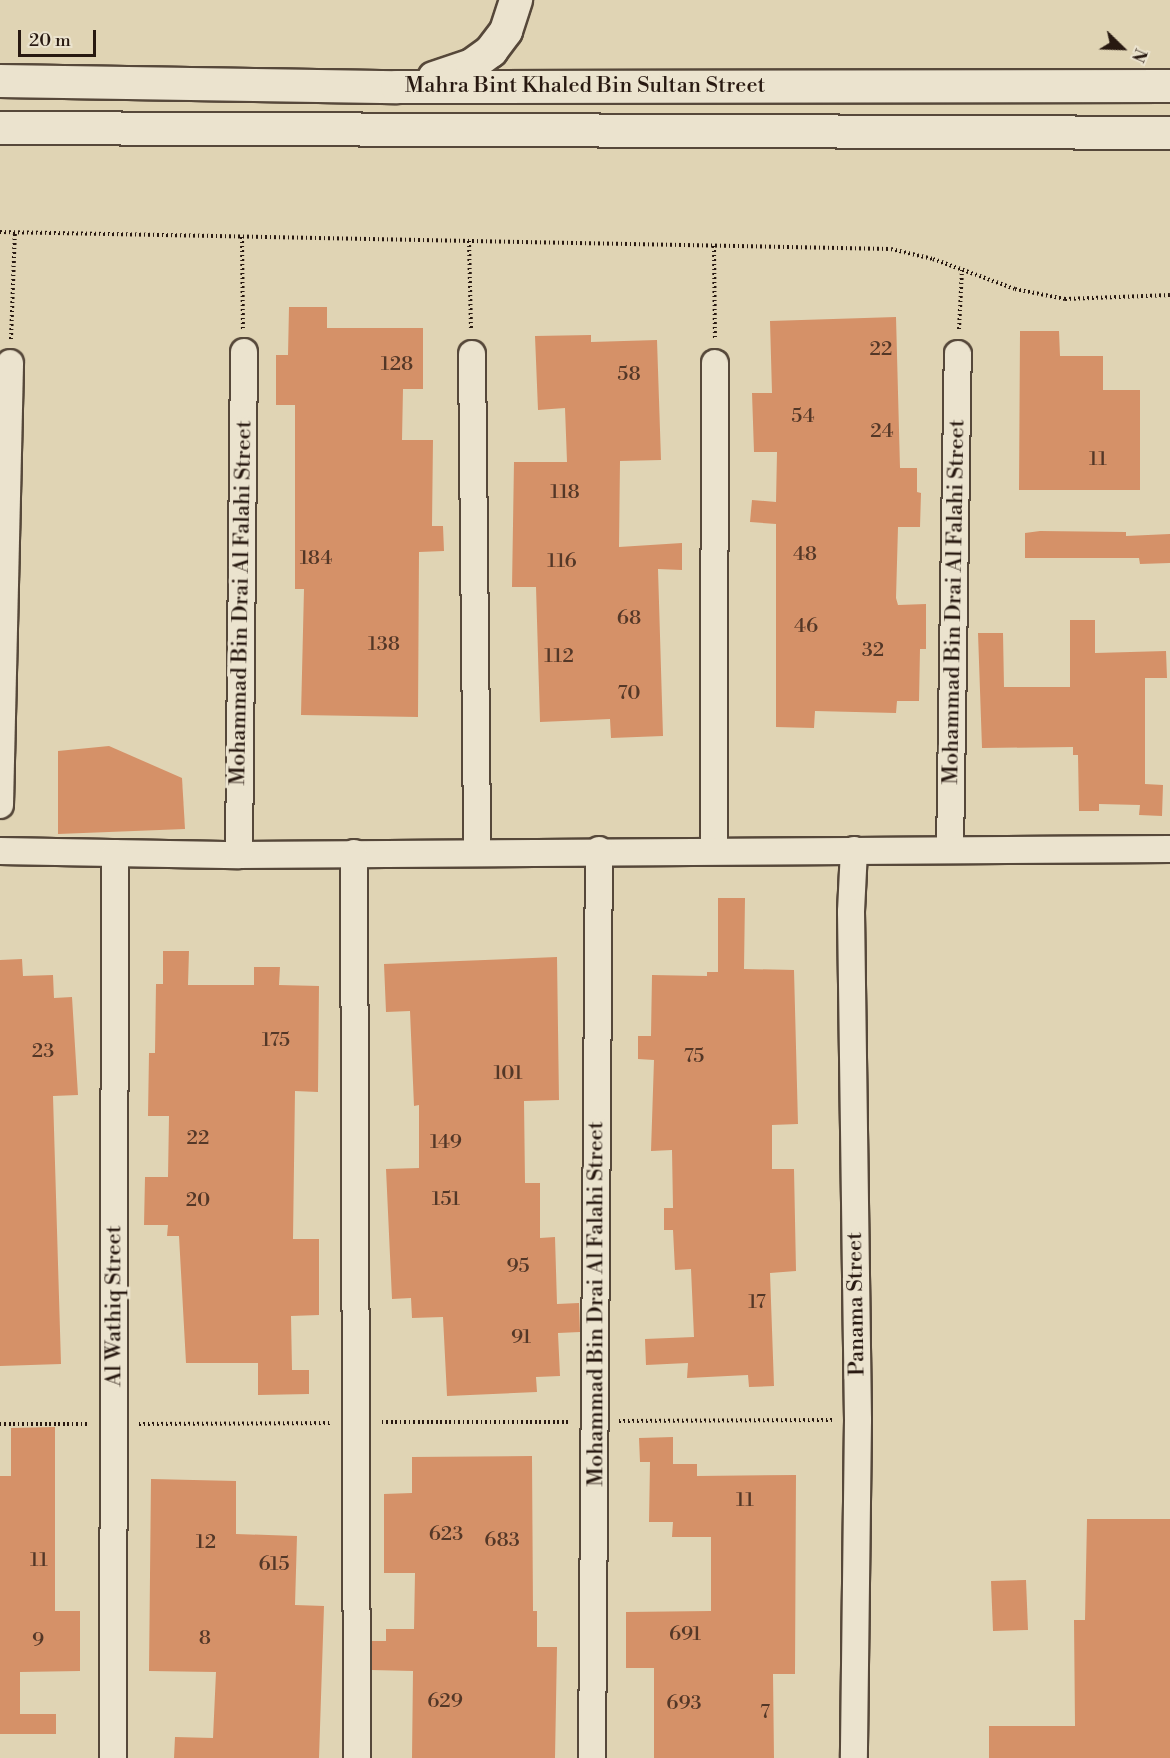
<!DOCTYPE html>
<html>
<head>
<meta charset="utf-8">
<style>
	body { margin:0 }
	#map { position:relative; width:1170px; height:1758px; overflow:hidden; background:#e0d4b4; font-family:"Libre Bodoni",serif }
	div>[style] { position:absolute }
	.building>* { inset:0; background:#d59168 }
	.path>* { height:4px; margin-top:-2px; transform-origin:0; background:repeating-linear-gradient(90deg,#281911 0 1.5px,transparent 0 4.5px) }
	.roads { filter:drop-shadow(2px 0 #56483a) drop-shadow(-2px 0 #56483a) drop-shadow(0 2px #56483a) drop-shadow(0 -2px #56483a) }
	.minor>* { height:26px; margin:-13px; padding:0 13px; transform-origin:13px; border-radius:13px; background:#ebe3ce }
	.tertiary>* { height:32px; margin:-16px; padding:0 16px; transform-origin:16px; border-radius:16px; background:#ebe3ce }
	span { translate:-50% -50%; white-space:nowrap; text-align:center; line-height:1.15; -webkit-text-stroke:6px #ebe3ce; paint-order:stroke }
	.number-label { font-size:20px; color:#533727 }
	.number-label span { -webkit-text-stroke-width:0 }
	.street-label { font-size:22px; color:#281911 }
	.north { position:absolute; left:1092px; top:18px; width:60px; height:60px; -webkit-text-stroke:4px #ebe3ce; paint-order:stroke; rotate:113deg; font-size:16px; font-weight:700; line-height:24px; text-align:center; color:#281911 }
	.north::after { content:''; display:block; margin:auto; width:21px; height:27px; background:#281911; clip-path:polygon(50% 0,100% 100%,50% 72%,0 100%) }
	.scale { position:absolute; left:18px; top:30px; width:78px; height:27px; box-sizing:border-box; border:3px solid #281911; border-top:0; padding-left:8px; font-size:18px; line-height:21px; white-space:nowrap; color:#281911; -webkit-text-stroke:4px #ebe3ce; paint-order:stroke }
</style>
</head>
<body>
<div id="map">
	<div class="building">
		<div style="clip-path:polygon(289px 307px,327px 307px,327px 328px,423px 328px,423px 389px,403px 389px,402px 440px,433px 440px,432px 526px,443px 526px,444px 551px,419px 552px,418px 717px,301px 715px,304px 589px,295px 589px,295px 405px,276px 405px,276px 355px,288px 355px)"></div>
		<div style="clip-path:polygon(896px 317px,900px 468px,917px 468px,917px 492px,921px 493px,920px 527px,898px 527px,896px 598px,898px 605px,926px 604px,926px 649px,920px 649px,919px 701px,897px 701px,896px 713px,815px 711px,814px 728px,776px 727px,776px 524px,750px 522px,752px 500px,776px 502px,777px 452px,754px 452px,752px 393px,772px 393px,770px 321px)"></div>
		<div style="clip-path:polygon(1020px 331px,1059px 331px,1060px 356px,1103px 356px,1103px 390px,1140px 390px,1140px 490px,1019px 490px)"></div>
		<div style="clip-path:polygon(591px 335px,591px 342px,657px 340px,661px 460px,620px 461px,619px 547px,682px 543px,682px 570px,658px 569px,663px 736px,611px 738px,610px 719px,540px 722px,536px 587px,512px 587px,514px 462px,567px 462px,565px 408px,538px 410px,535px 336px)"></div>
		<div style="clip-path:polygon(1040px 531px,1126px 532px,1126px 536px,1170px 534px,1170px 563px,1140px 564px,1139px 558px,1025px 558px,1025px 533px)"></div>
		<div style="clip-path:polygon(1070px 620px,1095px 620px,1095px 653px,1166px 651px,1167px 678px,1145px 678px,1145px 784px,1163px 785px,1162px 816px,1139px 815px,1140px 805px,1099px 804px,1099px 811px,1079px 811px,1078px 755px,1073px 755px,1073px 747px,982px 748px,978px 633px,1003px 633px,1004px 687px,1070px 687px)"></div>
		<div style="clip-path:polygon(109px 746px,182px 778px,185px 829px,58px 834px,58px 751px)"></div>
		<div style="clip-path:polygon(718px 898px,745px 898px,744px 969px,794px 970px,798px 1124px,772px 1125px,772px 1169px,794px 1169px,796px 1271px,770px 1273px,774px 1386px,749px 1387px,748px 1375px,687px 1378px,688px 1363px,646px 1365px,645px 1339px,694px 1337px,691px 1269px,675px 1270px,673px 1230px,664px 1230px,664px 1208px,673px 1208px,672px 1150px,651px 1151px,654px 1060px,638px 1059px,638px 1036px,651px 1036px,652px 975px,707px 976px,707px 972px,718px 972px)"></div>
		<div style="clip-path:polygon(163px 951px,189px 951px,188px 985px,254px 985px,254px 967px,280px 967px,279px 985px,319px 986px,318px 1092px,295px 1091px,293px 1239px,319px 1239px,319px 1315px,291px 1316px,292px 1370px,309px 1370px,309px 1394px,258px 1395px,258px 1363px,186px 1363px,179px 1236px,167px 1236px,168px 1225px,144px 1225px,145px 1177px,168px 1177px,169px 1116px,148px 1116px,149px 1053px,155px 1053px,156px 984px,163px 984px)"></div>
		<div style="clip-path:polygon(557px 957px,559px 1100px,524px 1101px,525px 1183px,540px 1183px,540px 1238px,555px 1237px,557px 1304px,579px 1303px,580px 1332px,558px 1333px,560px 1376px,536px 1377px,537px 1392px,447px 1396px,443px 1317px,412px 1318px,411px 1298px,392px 1299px,386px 1169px,419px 1168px,419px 1105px,414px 1106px,410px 1011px,386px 1012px,384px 964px)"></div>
		<div style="clip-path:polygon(22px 959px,23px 976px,53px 975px,54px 998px,72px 997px,78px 1095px,53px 1096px,61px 1364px,0 1366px,0 960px)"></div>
		<div style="clip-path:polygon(55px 1427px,55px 1611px,80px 1611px,80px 1671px,20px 1672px,20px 1714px,56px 1714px,56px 1734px,0 1734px,0 1476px,11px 1476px,11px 1428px)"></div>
		<div style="clip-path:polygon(673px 1437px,673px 1464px,697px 1464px,697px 1476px,796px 1475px,795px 1674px,773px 1674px,774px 1758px,654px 1758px,654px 1668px,626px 1668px,626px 1612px,711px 1611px,711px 1537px,672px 1537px,673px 1522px,649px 1522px,650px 1462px,640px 1462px,639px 1438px)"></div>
		<div style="clip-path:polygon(532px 1456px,533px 1611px,537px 1611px,537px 1647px,557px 1647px,555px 1758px,412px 1758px,413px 1671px,372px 1670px,372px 1641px,386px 1641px,386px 1629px,414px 1629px,415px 1573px,384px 1573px,384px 1494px,412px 1493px,412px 1457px)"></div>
		<div style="clip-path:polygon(151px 1479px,236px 1481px,236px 1534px,297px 1536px,295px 1605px,324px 1606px,319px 1758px,174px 1758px,175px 1737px,213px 1738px,216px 1672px,149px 1671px)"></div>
		<div style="clip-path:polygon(1087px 1519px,1170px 1519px,1170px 1758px,989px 1758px,989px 1726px,1075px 1726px,1074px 1620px,1085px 1620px)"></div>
		<div style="clip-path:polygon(1026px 1580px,1028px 1630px,993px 1631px,991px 1581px)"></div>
	</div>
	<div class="path">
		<div style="left:0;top:232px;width:891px;rotate:1.09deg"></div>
		<div style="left:891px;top:249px;width:43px;rotate:13.4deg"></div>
		<div style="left:933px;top:259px;width:87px;rotate:20.1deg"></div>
		<div style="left:1015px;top:289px;width:51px;rotate:11.3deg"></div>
		<div style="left:1065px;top:299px;width:105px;rotate:-2.2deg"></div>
		<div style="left:242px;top:237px;width:92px;rotate:89.4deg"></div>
		<div style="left:469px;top:241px;width:89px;rotate:88.7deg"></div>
		<div style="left:714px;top:246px;width:92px;rotate:89.4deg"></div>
		<div style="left:959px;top:329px;width:59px;rotate:-87.1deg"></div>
		<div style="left:11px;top:339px;width:107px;rotate:-87.9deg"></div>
		<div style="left:619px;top:1421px;width:214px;rotate:-0.3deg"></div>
		<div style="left:382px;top:1422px;width:187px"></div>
		<div style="left:0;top:1424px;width:89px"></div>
		<div style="left:139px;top:1424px;width:193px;rotate:-0.3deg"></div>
	</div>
	<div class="roads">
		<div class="minor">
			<div style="left:472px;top:354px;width:498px;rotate:89.4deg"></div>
			<div style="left:0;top:805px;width:442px;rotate:-88.7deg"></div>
			<div style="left:714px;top:850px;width:487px;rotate:-89.9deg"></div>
			<div style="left:854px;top:850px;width:62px;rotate:92.8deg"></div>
			<div style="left:851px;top:912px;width:508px;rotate:89.21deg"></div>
			<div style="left:858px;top:1420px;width:338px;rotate:90.7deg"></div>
			<div style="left:950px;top:850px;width:496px;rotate:-89.1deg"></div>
			<div style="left:0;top:851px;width:239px;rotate:1deg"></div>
			<div style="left:239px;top:855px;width:931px;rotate:-0.37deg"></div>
			<div style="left:354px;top:853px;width:905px;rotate:89.81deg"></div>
			<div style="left:239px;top:855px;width:503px;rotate:-89.43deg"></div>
			<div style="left:113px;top:1758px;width:905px;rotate:-89.87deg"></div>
			<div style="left:592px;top:1758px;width:908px;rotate:-89.56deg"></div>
		</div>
		<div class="tertiary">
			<div style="left:434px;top:78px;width:40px;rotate:-18.9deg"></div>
			<div style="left:472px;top:65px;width:24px;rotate:-36deg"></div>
			<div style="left:491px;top:51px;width:25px;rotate:-53deg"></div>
			<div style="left:506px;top:31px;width:33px;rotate:-72deg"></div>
			<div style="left:0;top:81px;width:397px;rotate:0.9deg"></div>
			<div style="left:397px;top:87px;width:773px;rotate:-0.07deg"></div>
			<div style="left:0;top:128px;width:1170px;rotate:0.24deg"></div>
		</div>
	</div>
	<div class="number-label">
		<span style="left:881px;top:349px">22</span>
		<span style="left:397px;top:364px">128</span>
		<span style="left:629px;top:374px">58</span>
		<span style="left:803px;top:416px">54</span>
		<span style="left:882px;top:431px">24</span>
		<span style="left:1098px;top:459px">11</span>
		<span style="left:565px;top:492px">118</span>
		<span style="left:805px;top:554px">48</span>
		<span style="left:316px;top:558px">184</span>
		<span style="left:562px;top:561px">116</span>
		<span style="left:629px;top:618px">68</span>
		<span style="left:806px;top:626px">46</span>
		<span style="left:384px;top:644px">138</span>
		<span style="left:873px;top:650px">32</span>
		<span style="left:559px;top:656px">112</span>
		<span style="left:629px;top:693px">70</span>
		<span style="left:276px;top:1040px">175</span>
		<span style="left:43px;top:1051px">23</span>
		<span style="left:694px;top:1056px">75</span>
		<span style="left:508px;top:1073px">101</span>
		<span style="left:198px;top:1138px">22</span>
		<span style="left:446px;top:1142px">149</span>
		<span style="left:446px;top:1199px">151</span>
		<span style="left:198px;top:1200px">20</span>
		<span style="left:518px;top:1266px">95</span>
		<span style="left:757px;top:1302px">17</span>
		<span style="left:521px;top:1337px">91</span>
		<span style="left:745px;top:1500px">11</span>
		<span style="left:446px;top:1534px">623</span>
		<span style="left:502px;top:1540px">683</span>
		<span style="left:206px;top:1542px">12</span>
		<span style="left:39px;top:1560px">11</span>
		<span style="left:274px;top:1564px">615</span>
		<span style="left:685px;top:1634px">691</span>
		<span style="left:205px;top:1638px">8</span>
		<span style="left:38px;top:1640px">9</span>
		<span style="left:445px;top:1701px">629</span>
		<span style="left:684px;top:1703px">693</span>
		<span style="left:765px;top:1712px">7</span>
	</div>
	<div class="street-label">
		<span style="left:585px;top:86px">Mahra Bint Khaled Bin Sultan Street</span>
		<span style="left:954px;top:602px;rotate:-89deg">Mohammad Bin Drai Al Falahi Street</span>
		<span style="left:241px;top:603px;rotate:-89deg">Mohammad Bin Drai Al Falahi Street</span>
		<span style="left:596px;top:1304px;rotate:-90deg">Mohammad Bin Drai Al Falahi Street</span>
		<span style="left:856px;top:1304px;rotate:-91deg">Panama Street</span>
		<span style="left:114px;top:1306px;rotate:-90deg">Al Wathiq Street</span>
	</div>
	<div class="north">N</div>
	<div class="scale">20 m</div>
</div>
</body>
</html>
